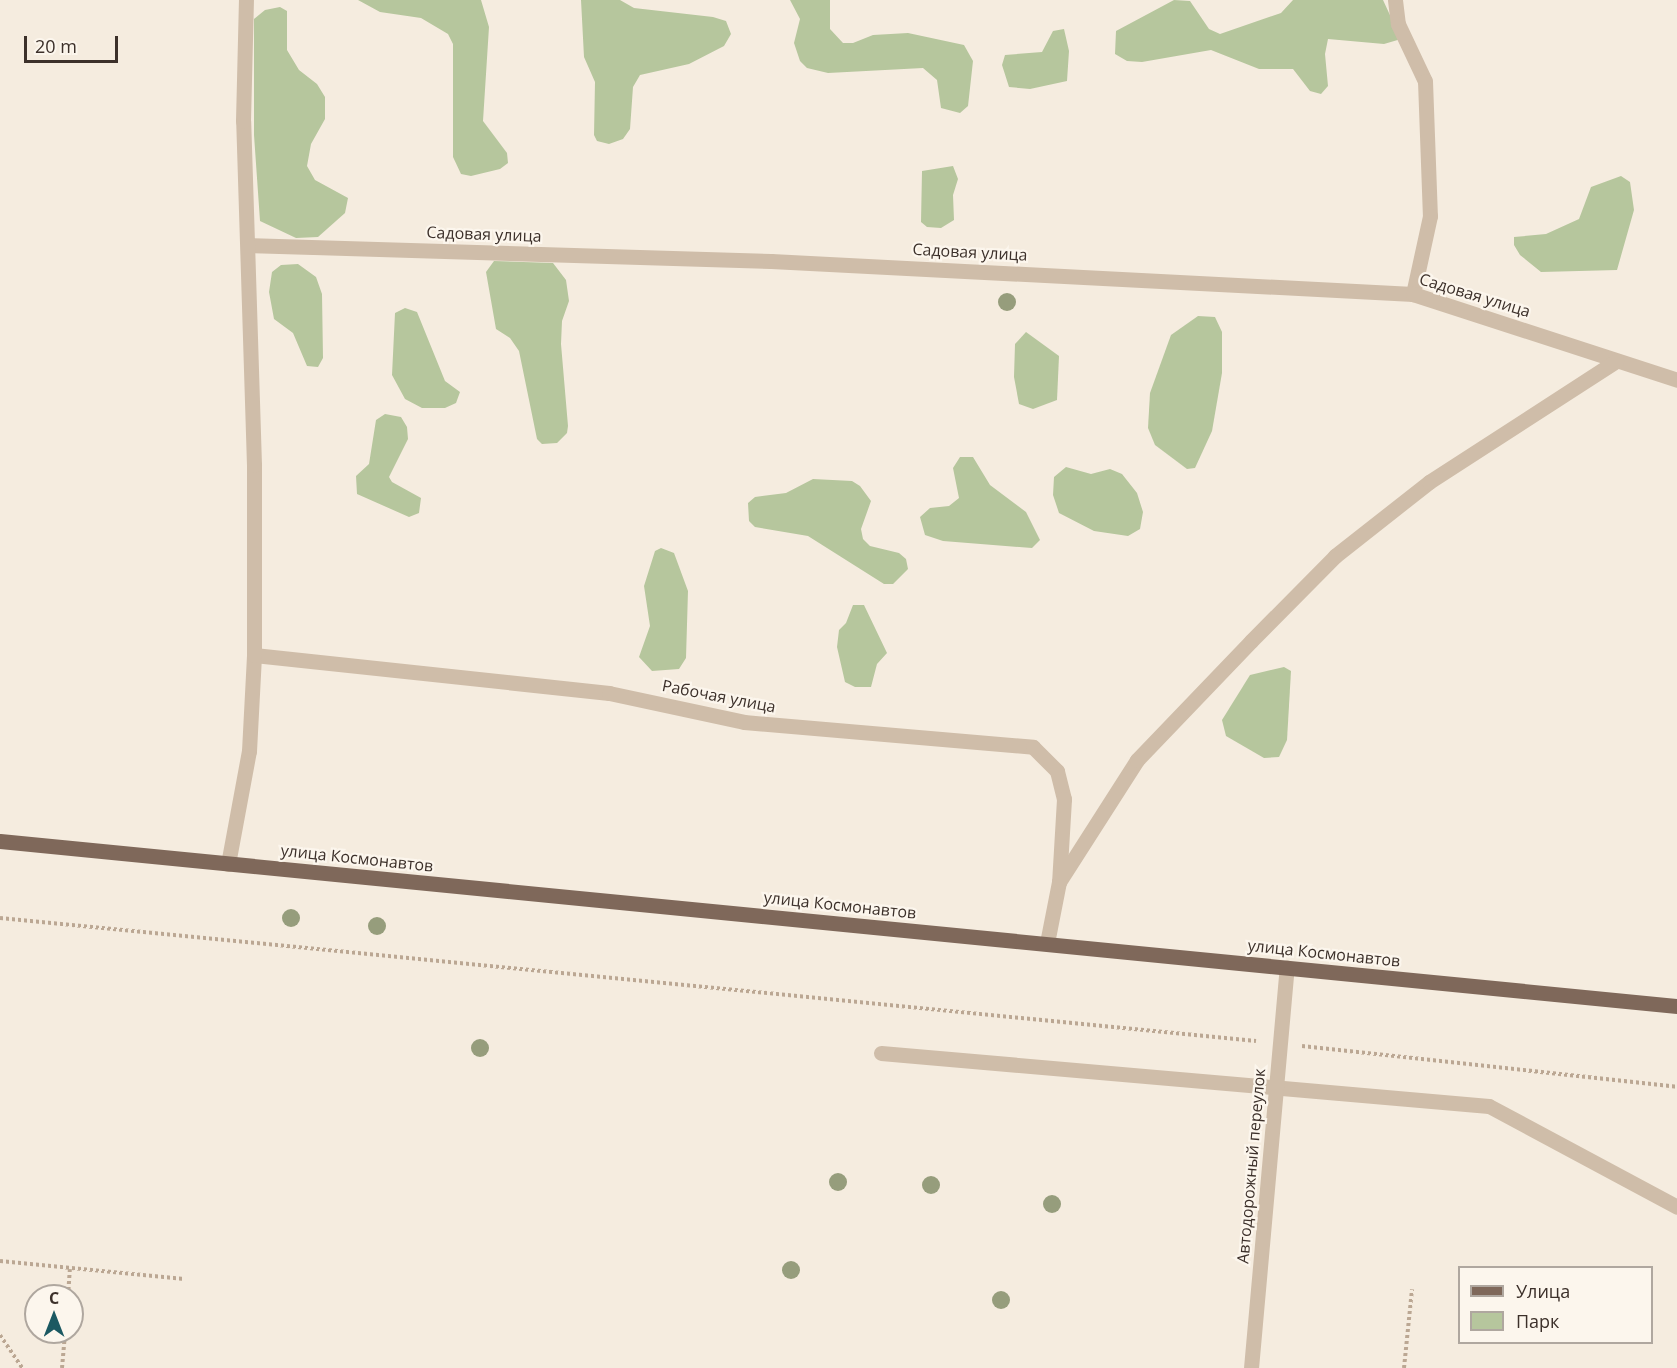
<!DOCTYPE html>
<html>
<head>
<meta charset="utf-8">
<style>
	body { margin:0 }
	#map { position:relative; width:1677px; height:1368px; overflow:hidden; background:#f5ecdf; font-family:"Open Sans",sans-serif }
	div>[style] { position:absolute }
	.green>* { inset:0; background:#b6c69d }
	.path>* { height:4px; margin-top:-2px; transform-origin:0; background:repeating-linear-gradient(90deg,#bba793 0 3px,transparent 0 6px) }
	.minor>* { height:15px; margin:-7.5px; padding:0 7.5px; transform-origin:7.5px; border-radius:7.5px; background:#cfbda9 }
	.major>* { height:15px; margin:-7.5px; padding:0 7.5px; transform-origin:7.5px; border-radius:7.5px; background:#7f685a }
	.trees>* { width:18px; height:18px; margin:-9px; border-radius:50%; background:#969d7c }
	span { translate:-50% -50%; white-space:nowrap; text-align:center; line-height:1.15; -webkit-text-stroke:4.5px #fcf6ed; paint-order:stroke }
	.street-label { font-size:16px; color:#3c302a }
	.legend { position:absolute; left:1458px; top:1266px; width:195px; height:78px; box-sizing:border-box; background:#fcf6ed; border:2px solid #afa79f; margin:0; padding:8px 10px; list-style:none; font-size:18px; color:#3c302a }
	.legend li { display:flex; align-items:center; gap:12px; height:30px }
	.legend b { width:30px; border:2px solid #afa79f }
	.north { position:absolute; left:24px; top:1284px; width:60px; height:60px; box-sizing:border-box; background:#fcf6ed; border:2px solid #afa79f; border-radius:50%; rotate:0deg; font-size:16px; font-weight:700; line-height:24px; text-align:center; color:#3c302a }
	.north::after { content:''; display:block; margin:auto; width:21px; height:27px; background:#1b5962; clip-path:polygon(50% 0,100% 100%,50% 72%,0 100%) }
	.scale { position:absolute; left:24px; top:36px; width:94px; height:27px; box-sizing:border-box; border:3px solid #3c302a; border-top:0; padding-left:8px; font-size:18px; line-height:21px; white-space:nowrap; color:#3c302a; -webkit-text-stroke:4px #fcf6ed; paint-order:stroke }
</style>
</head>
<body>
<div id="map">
	<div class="green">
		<div style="clip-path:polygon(358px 0,481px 0,489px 27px,483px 121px,507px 153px,508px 163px,500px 169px,471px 176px,461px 174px,453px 157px,453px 44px,448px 34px,421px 18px,380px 12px)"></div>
		<div style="clip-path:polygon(581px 0,620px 0,634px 8px,713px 17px,726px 21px,731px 34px,724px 46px,689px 64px,640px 75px,633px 87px,630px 129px,623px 139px,609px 144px,597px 141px,594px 135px,595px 82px,584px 57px)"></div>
		<div style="clip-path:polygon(790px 0,830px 0,830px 29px,843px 43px,853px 43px,873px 35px,908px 33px,964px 45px,973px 61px,968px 106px,960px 113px,941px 108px,937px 80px,923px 68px,828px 73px,807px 68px,800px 61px,794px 43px,800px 19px)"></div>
		<div style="clip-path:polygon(1174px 0,1190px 1px,1209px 29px,1220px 34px,1281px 13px,1293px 0,1383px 0,1401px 39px,1384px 44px,1328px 39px,1325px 54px,1328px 86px,1321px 94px,1310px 91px,1293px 69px,1259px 69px,1211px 50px,1142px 62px,1127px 61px,1115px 54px,1116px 31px)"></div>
		<div style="clip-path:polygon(280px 7px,287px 11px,287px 50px,299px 70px,317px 84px,325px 97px,325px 119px,311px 144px,307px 166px,315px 180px,348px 198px,345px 213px,318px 237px,296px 238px,260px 221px,254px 135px,254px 19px,265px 10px)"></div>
		<div style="clip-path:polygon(1064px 29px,1069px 51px,1067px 81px,1030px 89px,1009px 87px,1002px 65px,1005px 55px,1042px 52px,1053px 31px)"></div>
		<div style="clip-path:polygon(953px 166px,958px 179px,953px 195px,954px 220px,941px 228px,927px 227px,921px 222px,922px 171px)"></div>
		<div style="clip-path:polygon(1621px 176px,1630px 182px,1634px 210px,1617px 270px,1541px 272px,1520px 255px,1514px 245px,1514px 237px,1546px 234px,1579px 219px,1591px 187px)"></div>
		<div style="clip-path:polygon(494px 261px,553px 263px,566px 280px,569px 301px,562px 321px,561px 344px,568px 426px,567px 433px,557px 443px,542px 444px,537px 439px,519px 351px,510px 338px,496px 329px,486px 272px)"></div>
		<div style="clip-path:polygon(298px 264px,316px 277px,322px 294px,323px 358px,318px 367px,307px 366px,293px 333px,274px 319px,269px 292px,272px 272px,281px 265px)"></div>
		<div style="clip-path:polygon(405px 308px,417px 312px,445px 381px,460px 392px,456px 403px,445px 408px,422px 408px,405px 399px,392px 375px,395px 313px)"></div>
		<div style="clip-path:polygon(1198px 316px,1215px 317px,1222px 332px,1222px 373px,1212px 431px,1195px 468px,1187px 469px,1155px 445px,1148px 428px,1150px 393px,1171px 335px)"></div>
		<div style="clip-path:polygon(1026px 332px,1059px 356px,1057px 400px,1033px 409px,1019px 404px,1014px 377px,1015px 344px)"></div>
		<div style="clip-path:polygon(385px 414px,401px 417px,407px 427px,408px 439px,389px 477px,392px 482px,421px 498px,419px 513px,409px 517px,357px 494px,356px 476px,369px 464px,376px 420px)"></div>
		<div style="clip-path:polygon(960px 457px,973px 457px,990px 485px,1026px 512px,1040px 540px,1032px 548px,943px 541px,925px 535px,920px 517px,930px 508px,949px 506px,959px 498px,953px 468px)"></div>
		<div style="clip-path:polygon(1066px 467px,1091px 474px,1110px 469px,1122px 474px,1137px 493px,1143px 512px,1140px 529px,1128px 536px,1094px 531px,1059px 513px,1053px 495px,1054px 477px)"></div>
		<div style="clip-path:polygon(813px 479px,852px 481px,860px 486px,871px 501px,861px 529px,863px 539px,870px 546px,899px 553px,906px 559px,908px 569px,893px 584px,884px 584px,808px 536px,755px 527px,749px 521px,748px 503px,755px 497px,786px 493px)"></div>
		<div style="clip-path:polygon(661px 548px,674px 553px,688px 591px,686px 658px,679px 669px,652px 671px,639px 657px,650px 626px,644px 586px,655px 551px)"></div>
		<div style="clip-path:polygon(853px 605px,864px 605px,887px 653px,877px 664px,871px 687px,855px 687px,845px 682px,837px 647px,839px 630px,846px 623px)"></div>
		<div style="clip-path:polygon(1284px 667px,1291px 671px,1287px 740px,1279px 757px,1264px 758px,1226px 736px,1222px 720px,1250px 675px)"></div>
	</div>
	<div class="path">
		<div style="left:0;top:918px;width:1262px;rotate:5.59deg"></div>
		<div style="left:1302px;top:1046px;width:377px;rotate:6.2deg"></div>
		<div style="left:0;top:1261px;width:185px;rotate:5.6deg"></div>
		<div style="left:68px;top:1296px;width:27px;rotate:-86deg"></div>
		<div style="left:0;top:1335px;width:40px;rotate:56deg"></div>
		<div style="left:62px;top:1368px;width:36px;rotate:-85deg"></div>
		<div style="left:1404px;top:1368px;width:79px;rotate:-84.2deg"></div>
	</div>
	<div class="minor">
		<div style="left:1395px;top:0;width:24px;rotate:83deg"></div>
		<div style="left:1398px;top:24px;width:63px;rotate:64.7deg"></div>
		<div style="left:1425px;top:81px;width:135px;rotate:87.9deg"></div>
		<div style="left:1430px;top:216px;width:80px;rotate:102.3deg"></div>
		<div style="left:248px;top:245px;width:523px;rotate:1.75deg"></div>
		<div style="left:771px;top:261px;width:643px;rotate:2.94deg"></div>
		<div style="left:1413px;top:294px;width:278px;rotate:18deg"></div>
		<div style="left:254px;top:655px;width:357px;rotate:6.1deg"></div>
		<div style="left:609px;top:693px;width:138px;rotate:12.1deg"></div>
		<div style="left:744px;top:722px;width:290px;rotate:4.9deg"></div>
		<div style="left:1033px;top:747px;width:34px;rotate:45deg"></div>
		<div style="left:1057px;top:771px;width:29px;rotate:76deg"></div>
		<div style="left:1064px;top:799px;width:83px;rotate:93.4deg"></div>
		<div style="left:228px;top:864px;width:115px;rotate:-79.5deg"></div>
		<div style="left:249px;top:751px;width:96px;rotate:-87deg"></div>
		<div style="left:254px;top:655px;width:190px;rotate:-90deg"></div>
		<div style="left:254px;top:465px;width:344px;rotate:-91.8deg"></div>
		<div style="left:243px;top:121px;width:121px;rotate:-88.6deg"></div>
		<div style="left:1047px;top:943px;width:62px;rotate:-78.9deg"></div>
		<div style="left:1059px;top:882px;width:145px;rotate:-57.4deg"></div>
		<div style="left:1137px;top:760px;width:165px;rotate:-46.2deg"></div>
		<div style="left:1251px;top:641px;width:120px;rotate:-45.3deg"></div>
		<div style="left:1335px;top:556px;width:120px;rotate:-38.2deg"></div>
		<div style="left:1429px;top:482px;width:223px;rotate:-32.9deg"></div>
		<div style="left:881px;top:1053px;width:610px;rotate:4.98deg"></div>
		<div style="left:1489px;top:1106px;width:213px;rotate:28.2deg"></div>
		<div style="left:1251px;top:1368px;width:402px;rotate:-84.9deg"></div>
	</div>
	<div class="major">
		<div style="left:0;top:841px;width:1685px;rotate:5.62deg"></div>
	</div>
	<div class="trees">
		<div style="left:1007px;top:302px"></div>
		<div style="left:291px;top:918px"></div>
		<div style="left:377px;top:926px"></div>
		<div style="left:480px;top:1048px"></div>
		<div style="left:838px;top:1182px"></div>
		<div style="left:931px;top:1185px"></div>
		<div style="left:1052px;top:1204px"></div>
		<div style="left:791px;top:1270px"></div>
		<div style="left:1001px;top:1300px"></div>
	</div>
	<div class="street-label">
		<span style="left:484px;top:234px;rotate:2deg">Садовая улица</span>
		<span style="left:970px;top:252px;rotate:3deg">Садовая улица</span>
		<span style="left:1475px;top:295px;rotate:17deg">Садовая улица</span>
		<span style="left:719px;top:696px;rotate:11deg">Рабочая улица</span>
		<span style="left:357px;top:858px;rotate:6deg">улица Космонавтов</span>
		<span style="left:840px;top:905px;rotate:6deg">улица Космонавтов</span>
		<span style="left:1324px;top:953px;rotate:6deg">улица Космонавтов</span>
		<span style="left:1251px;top:1166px;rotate:-85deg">Автодорожный переулок</span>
	</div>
	<ul class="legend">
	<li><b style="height:8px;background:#7f685a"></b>Улица</li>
	<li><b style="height:16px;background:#b6c69d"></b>Парк</li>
	</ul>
	<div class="north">С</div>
	<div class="scale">20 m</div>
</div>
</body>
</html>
